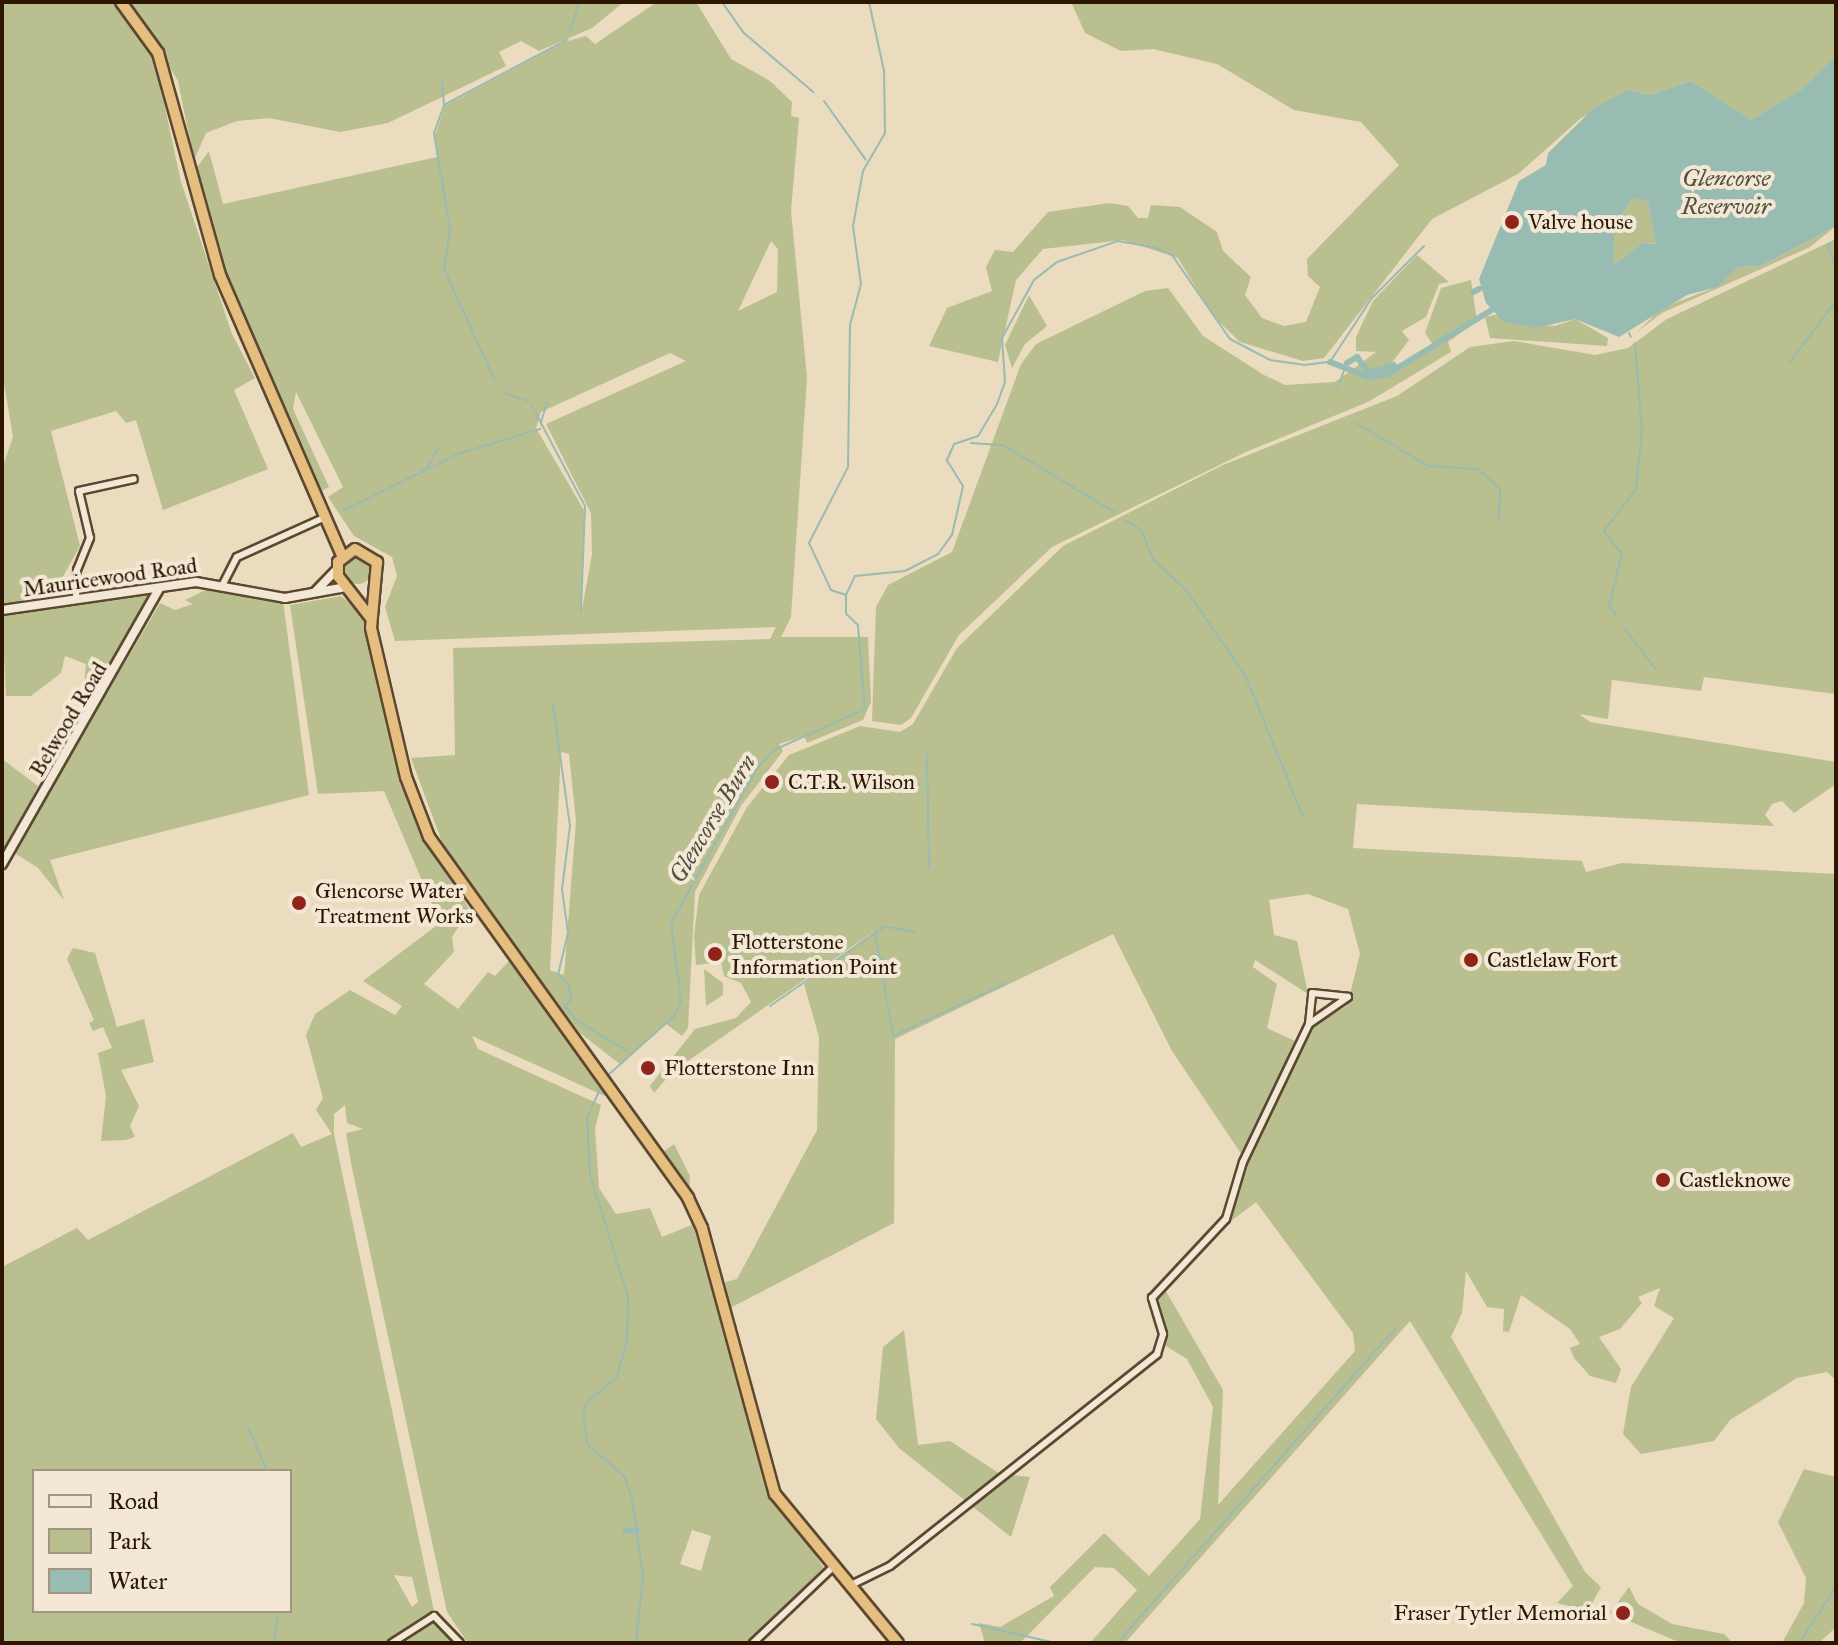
<!DOCTYPE html>
<html>
<head>
<meta charset="utf-8">
<style>
	body { margin:0 }
	#map { position:relative; width:1838px; height:1645px; overflow:hidden; background:#ebdbbf; font-family:"IM FELL Great Primer",serif }
	div>[style] { position:absolute }
	.green>* { inset:0; background:#babf90 }
	.round { border-radius:50% }
	.water>* { inset:0; background:#98bbb2 }
	.stream>* { height:2px; margin:-1px; padding:0 1px; transform-origin:1px; border-radius:1px; background:#98bbb2 }
	.canal>* { height:6px; margin:-3px; padding:0 3px; transform-origin:3px; border-radius:3px; background:#98bbb2 }
	.roads { filter:drop-shadow(2px 0 #5c4830) drop-shadow(-2px 0 #5c4830) drop-shadow(0 2px #5c4830) drop-shadow(0 -2px #5c4830) }
	.minor>* { height:6px; margin:-3px; padding:0 3px; transform-origin:3px; border-radius:3px; background:#f2e8d5 }
	.tertiary>* { height:8px; margin:-4px; padding:0 4px; transform-origin:4px; border-radius:4px; background:#f2e8d5 }
	.trunk>* { height:10px; margin:-5px; padding:0 5px; transform-origin:5px; border-radius:5px; background:#e6be80 }
	.dots>* { width:22px; height:22px; translate:-50% -50%; box-sizing:border-box; border:4px solid #f2e8d5; border-radius:50% }
	span { translate:-50% -50%; white-space:nowrap; text-align:center; line-height:1.15; -webkit-text-stroke:8px #f2e8d5; paint-order:stroke }
	.poi-label { font-size:22px; color:#2d1700 }
	.left { translate:0 -50%; text-align:left }
	.right { translate:-100% -50%; text-align:right }
	.street-label { font-size:22px; color:#2d1700 }
	.water-label { font-size:24px; color:#52503e; font-style:italic }
	.frame { position:absolute; inset:0; border:4px solid #2d1700; pointer-events:none }
	.legend { position:absolute; left:32px; top:1469px; width:260px; height:144px; box-sizing:border-box; background:#f2e8d5; border:2px solid #a39480; margin:0; padding:10px 14px; list-style:none; font-size:24px; color:#2d1700 }
	.legend li { display:flex; align-items:center; gap:16px; height:40px }
	.legend b { width:40px; border:2px solid #a39480 }
</style>
</head>
<body>
<div id="map">
	<div class="green">
		<div style="clip-path:polygon(2px 2px,116px 2px,155px 61px,181px 182px,232px 334px,255px 378px,234px 390px,268px 469px,163px 510px,136px 420px,126px 423px,116px 411px,51px 431px,80px 546px,50px 600px,2px 605px,2px 469px,13px 437px,2px 371px)"></div>
		<div style="clip-path:polygon(129px 2px,624px 2px,592px 28px,539px 51px,521px 41px,499px 52px,506px 66px,388px 123px,340px 132px,269px 118px,237px 121px,206px 133px,194px 160px,178px 81px)"></div>
		<div style="clip-path:polygon(evenodd,657px 2px,696px 2px,731px 59px,770px 81px,792px 102px,791px 116px,799px 118px,791px 211px,807px 378px,791px 617px,781px 637px,868px 637px,871px 702px,863px 720px,807px 743px,804px 736px,779px 744px,783px 751px,741px 806px,695px 892px,688px 1028px,682px 1036px,665px 1023px,621px 1065px,580px 1033px,446px 853px,411px 758px,455px 755px,453px 648px,770px 639px,776px 627px,395px 641px,385px 607px,397px 576px,392px 557px,354px 536px,328px 497px,343px 487px,296px 392px,293px 409px,329px 487px,321px 491px,221px 264px,195px 170px,209px 151px,223px 204px,437px 157px,434px 138px,445px 106px,564px 42px,586px 36px,595px 44px,657px 2px,771px 241px,778px 249px,777px 292px,738px 311px,771px 241px,657px 2px,670px 353px,686px 361px,546px 424px,591px 513px,592px 555px,581px 614px,585px 512px,536px 428px,541px 412px,670px 353px,657px 2px,561px 752px,569px 754px,576px 821px,564px 975px,550px 970px,561px 752px)"></div>
		<div style="clip-path:polygon(1071px 2px,1836px 2px,1836px 56px,1802px 89px,1751px 120px,1691px 81px,1650px 95px,1628px 90px,1580px 119px,1518px 174px,1432px 219px,1324px 358px,1303px 361px,1240px 342px,1213px 316px,1178px 258px,1123px 240px,1043px 249px,1016px 280px,998px 362px,929px 346px,947px 308px,992px 291px,986px 267px,995px 250px,1013px 252px,1048px 212px,1109px 203px,1128px 206px,1138px 218px,1148px 218px,1151px 205px,1180px 207px,1217px 232px,1223px 251px,1251px 277px,1245px 295px,1262px 318px,1284px 326px,1306px 322px,1320px 287px,1308px 276px,1307px 259px,1399px 165px,1361px 122px,1294px 110px,1217px 64px,1153px 49px,1121px 51px,1085px 33px)"></div>
		<div style="clip-path:polygon(1632px 198px,1648px 200px,1657px 244px,1642px 243px,1614px 265px,1614px 228px)"></div>
		<div style="clip-path:polygon(1836px 226px,1810px 247px,1662px 313px,1638px 331px,1662px 308px,1716px 287px,1737px 267px,1761px 266px)"></div>
		<div style="clip-path:polygon(1836px 239px,1836px 694px,1704px 677px,1701px 691px,1612px 680px,1608px 719px,1579px 714px,1590px 722px,1836px 762px,1836px 784px,1794px 813px,1782px 801px,1772px 804px,1765px 815px,1774px 826px,1357px 804px,1353px 848px,1582px 861px,1586px 872px,1622px 863px,1836px 874px,1836px 1380px,1827px 1372px,1797px 1378px,1730px 1420px,1714px 1441px,1641px 1454px,1623px 1434px,1631px 1387px,1674px 1318px,1654px 1306px,1660px 1288px,1638px 1297px,1642px 1303px,1620px 1329px,1599px 1337px,1621px 1369px,1616px 1383px,1590px 1376px,1574px 1358px,1570px 1348px,1580px 1344px,1570px 1329px,1521px 1295px,1509px 1332px,1503px 1331px,1504px 1309px,1487px 1307px,1466px 1271px,1462px 1313px,1451px 1337px,1585px 1572px,1601px 1587px,1588px 1611px,1557px 1603px,1573px 1586px,1410px 1321px,1125px 1643px,1090px 1643px,1137px 1590px,1114px 1568px,1095px 1567px,1021px 1642px,985px 1643px,979px 1623px,1000px 1627px,1054px 1596px,1050px 1587px,1104px 1533px,1149px 1576px,1200px 1519px,1213px 1407px,1187px 1359px,1166px 1346px,1156px 1299px,1163px 1286px,1223px 1390px,1218px 1505px,1355px 1351px,1353px 1333px,1256px 1202px,1230px 1222px,1246px 1162px,1310px 1028px,1347px 1006px,1360px 954px,1348px 909px,1308px 894px,1269px 900px,1274px 935px,1297px 941px,1308px 994px,1255px 960px,1253px 967px,1277px 984px,1267px 1028px,1297px 1042px,1242px 1155px,1172px 1051px,1113px 934px,895px 1039px,894px 1223px,730px 1308px,725px 1282px,737px 1279px,817px 1130px,819px 1037px,804px 984px,876px 930px,672px 1072px,654px 1093px,650px 1086px,695px 1029px,736px 1018px,751px 1002px,741px 983px,724px 976px,721px 962px,696px 965px,694px 935px,699px 895px,747px 807px,789px 755px,860px 726px,900px 732px,913px 724px,957px 648px,1063px 546px,1223px 465px,1397px 396px,1470px 347px,1514px 341px,1595px 355px,1628px 348px,1667px 319px)"></div>
		<div style="clip-path:polygon(1417px 255px,1449px 282px,1439px 284px,1426px 317px,1402px 331px,1409px 340px,1391px 364px,1396px 371px,1434px 346px,1425px 333px,1441px 288px,1471px 280px,1477px 321px,1448px 342px,1451px 352px,1368px 402px,1246px 452px,1052px 547px,959px 635px,911px 718px,901px 725px,872px 721px,876px 607px,888px 585px,952px 552px,1021px 364px,1036px 344px,1145px 291px,1168px 288px,1203px 336px,1264px 375px,1285px 385px,1335px 382px,1376px 352px,1356px 351px,1356px 337px,1373px 301px)"></div>
		<div style="clip-path:polygon(1029px 295px,1047px 326px,1025px 344px,1012px 368px,1005px 345px)"></div>
		<div style="clip-path:polygon(1500px 314px,1504px 322px,1555px 326px,1575px 319px,1608px 338px,1607px 346px,1490px 338px,1485px 317px)"></div>
		<div class="round" style="left:344px;top:556px;width:28px;height:28px"></div>
		<div style="clip-path:polygon(212px 587px,283px 601px,309px 795px,50px 860px,64px 900px,38px 868px,13px 852px,160px 603px,175px 610px,193px 604px,185px 600px)"></div>
		<div style="clip-path:polygon(152px 594px,80px 728px,86px 664px,65px 656px,61px 673px,31px 696px,6px 696px,2px 614px)"></div>
		<div style="clip-path:polygon(evenodd,341px 596px,363px 614px,410px 804px,469px 909px,452px 937px,454px 952px,424px 984px,458px 1009px,488px 972px,495px 976px,509px 961px,607px 1097px,472px 1036px,478px 1049px,601px 1105px,595px 1129px,599px 1188px,616px 1214px,650px 1208px,662px 1237px,692px 1225px,705px 1256px,765px 1482px,824px 1568px,749px 1643px,468px 1643px,447px 1612px,352px 1168px,346px 1133px,363px 1129px,347px 1123px,345px 1105px,334px 1114px,334px 1134px,434px 1611px,386px 1643px,2px 1643px,2px 1267px,77px 1228px,88px 1240px,293px 1133px,301px 1147px,332px 1134px,316px 1110px,323px 1098px,306px 1035px,315px 1014px,350px 990px,395px 1015px,402px 1006px,363px 981px,440px 923px,384px 791px,318px 794px,290px 605px,341px 596px,34px 1471px,290px 1471px,290px 1611px,34px 1611px,34px 1471px,341px 596px,692px 1530px,711px 1536px,701px 1571px,680px 1564px,692px 1530px,341px 596px,394px 1575px,412px 1577px,418px 1602px,412px 1607px,394px 1575px)"></div>
		<div style="clip-path:polygon(2px 759px,38px 786px,2px 859px)"></div>
		<div style="clip-path:polygon(73px 948px,95px 953px,117px 1027px,144px 1019px,154px 1062px,121px 1070px,139px 1106px,130px 1126px,135px 1137px,125px 1140px,101px 1141px,106px 1096px,98px 1053px,112px 1048px,103px 1027px,93px 1031px,89px 1023px,94px 1020px,67px 959px)"></div>
		<div style="clip-path:polygon(704px 969px,723px 983px,723px 995px,706px 1006px)"></div>
		<div style="clip-path:polygon(674px 1144px,690px 1176px,689px 1194px,663px 1152px)"></div>
		<div style="clip-path:polygon(904px 1330px,918px 1445px,950px 1441px,1000px 1474px,1030px 1477px,1011px 1537px,899px 1448px,876px 1419px,883px 1347px)"></div>
		<div style="clip-path:polygon(1804px 1469px,1836px 1477px,1836px 1627px,1819px 1643px,1782px 1643px,1804px 1603px,1806px 1578px,1778px 1522px)"></div>
		<div style="clip-path:polygon(1629px 1587px,1638px 1604px,1672px 1624px,1724px 1634px,1733px 1643px,1681px 1643px,1610px 1613px)"></div>
		<div style="clip-path:polygon(435px 1619px,454px 1643px,396px 1643px)"></div>
	</div>
	<div class="water">
		<div style="clip-path:polygon(evenodd,1836px 56px,1836px 226px,1761px 266px,1738px 267px,1717px 287px,1687px 295px,1619px 337px,1575px 319px,1535px 328px,1504px 322px,1486px 303px,1479px 279px,1519px 181px,1546px 165px,1548px 153px,1594px 108px,1628px 90px,1650px 95px,1691px 81px,1751px 120px,1802px 89px,1836px 56px,1632px 198px,1648px 201px,1656px 244px,1642px 243px,1614px 265px,1614px 228px,1632px 198px)"></div>
	</div>
	<div class="stream">
		<div style="left:722px;top:2px;width:38px;rotate:55deg"></div>
		<div style="left:744px;top:33px;width:91px;rotate:40.5deg"></div>
		<div style="left:570px;top:32px;width:32px;rotate:-72deg"></div>
		<div style="left:442px;top:82px;width:22px;rotate:85deg"></div>
		<div style="left:824px;top:101px;width:72px;rotate:54.6deg"></div>
		<div style="left:1836px;top:240px;width:9px;rotate:148deg"></div>
		<div style="left:1828px;top:245px;width:26px;rotate:72deg"></div>
		<div style="left:1629px;top:333px;width:4px;rotate:63deg"></div>
		<div style="left:1790px;top:362px;width:76px;rotate:-53deg"></div>
		<div style="left:494px;top:379px;width:121px;rotate:-114.4deg"></div>
		<div style="left:444px;top:269px;width:41px;rotate:-81.7deg"></div>
		<div style="left:450px;top:228px;width:96px;rotate:-99.6deg"></div>
		<div style="left:434px;top:133px;width:30px;rotate:-70deg"></div>
		<div style="left:444px;top:105px;width:140px;rotate:-28deg"></div>
		<div style="left:1337px;top:389px;width:28px;rotate:-69deg"></div>
		<div style="left:504px;top:393px;width:25px;rotate:18deg"></div>
		<div style="left:532px;top:406px;width:113px;rotate:62.1deg"></div>
		<div style="left:585px;top:506px;width:106px;rotate:92.2deg"></div>
		<div style="left:541px;top:422px;width:21px;rotate:-73deg"></div>
		<div style="left:1356px;top:423px;width:84px;rotate:30.8deg"></div>
		<div style="left:1428px;top:466px;width:50px;rotate:3.4deg"></div>
		<div style="left:1478px;top:469px;width:30px;rotate:42deg"></div>
		<div style="left:1500px;top:489px;width:32px;rotate:92deg"></div>
		<div style="left:971px;top:443px;width:32px;rotate:4deg"></div>
		<div style="left:1003px;top:445px;width:130px;rotate:31.1deg"></div>
		<div style="left:424px;top:472px;width:31px;rotate:-58deg"></div>
		<div style="left:343px;top:511px;width:128px;rotate:-26.4deg"></div>
		<div style="left:458px;top:454px;width:86px;rotate:-17deg"></div>
		<div style="left:1125px;top:520px;width:19px;rotate:32deg"></div>
		<div style="left:1141px;top:530px;width:33px;rotate:67deg"></div>
		<div style="left:1154px;top:560px;width:45px;rotate:43.2deg"></div>
		<div style="left:1187px;top:591px;width:104px;rotate:55.5deg"></div>
		<div style="left:1246px;top:677px;width:151px;rotate:67.8deg"></div>
		<div style="left:846px;top:595px;width:16px;rotate:-162deg"></div>
		<div style="left:831px;top:590px;width:52px;rotate:-115.1deg"></div>
		<div style="left:809px;top:543px;width:85px;rotate:-62.8deg"></div>
		<div style="left:848px;top:467px;width:142px;rotate:-89.2deg"></div>
		<div style="left:850px;top:325px;width:42px;rotate:-75deg"></div>
		<div style="left:861px;top:284px;width:59px;rotate:-97.9deg"></div>
		<div style="left:853px;top:226px;width:56px;rotate:-79.7deg"></div>
		<div style="left:863px;top:171px;width:44px;rotate:-59.9deg"></div>
		<div style="left:885px;top:133px;width:62px;rotate:-90.9deg"></div>
		<div style="left:884px;top:71px;width:71px;rotate:-102.3deg"></div>
		<div style="left:1616px;top:615px;width:11px;rotate:-128deg"></div>
		<div style="left:1609px;top:606px;width:54px;rotate:-76deg"></div>
		<div style="left:1622px;top:554px;width:29px;rotate:-128deg"></div>
		<div style="left:1604px;top:531px;width:53px;rotate:-52.7deg"></div>
		<div style="left:1636px;top:489px;width:57px;rotate:-84deg"></div>
		<div style="left:1642px;top:432px;width:89px;rotate:-94.5deg"></div>
		<div style="left:1624px;top:628px;width:51px;rotate:52.2deg"></div>
		<div style="left:553px;top:705px;width:122px;rotate:82deg"></div>
		<div style="left:570px;top:826px;width:64px;rotate:97.2deg"></div>
		<div style="left:562px;top:889px;width:44px;rotate:82.2deg"></div>
		<div style="left:568px;top:933px;width:43px;rotate:103.4deg"></div>
		<div style="left:558px;top:975px;width:13px;rotate:42deg"></div>
		<div style="left:568px;top:984px;width:16px;rotate:75deg"></div>
		<div style="left:572px;top:999px;width:10px;rotate:135deg"></div>
		<div style="left:565px;top:1006px;width:18px;rotate:52deg"></div>
		<div style="left:576px;top:1020px;width:60px;rotate:31.3deg"></div>
		<div style="left:927px;top:754px;width:115px;rotate:89deg"></div>
		<div style="left:875px;top:932px;width:106px;rotate:80.2deg"></div>
		<div style="left:893px;top:1036px;width:125px;rotate:-25.1deg"></div>
		<div style="left:876px;top:955px;width:19px;rotate:32deg"></div>
		<div style="left:770px;top:1006px;width:140px;rotate:-34.8deg"></div>
		<div style="left:885px;top:926px;width:30px;rotate:12deg"></div>
		<div style="left:607px;top:1076px;width:90px;rotate:-41.8deg"></div>
		<div style="left:674px;top:1016px;width:17px;rotate:-66deg"></div>
		<div style="left:681px;top:1000px;width:78px;rotate:-97.4deg"></div>
		<div style="left:671px;top:923px;width:179px;rotate:-60.9deg"></div>
		<div style="left:758px;top:767px;width:23px;rotate:-47deg"></div>
		<div style="left:774px;top:750px;width:100px;rotate:-24.3deg"></div>
		<div style="left:865px;top:709px;width:84px;rotate:-94.8deg"></div>
		<div style="left:858px;top:625px;width:16px;rotate:-137deg"></div>
		<div style="left:846px;top:614px;width:19px;rotate:-90deg"></div>
		<div style="left:846px;top:595px;width:21px;rotate:-65deg"></div>
		<div style="left:855px;top:576px;width:50px;rotate:-5.7deg"></div>
		<div style="left:905px;top:571px;width:37px;rotate:-27deg"></div>
		<div style="left:938px;top:554px;width:24px;rotate:-54deg"></div>
		<div style="left:952px;top:535px;width:50px;rotate:-77.3deg"></div>
		<div style="left:963px;top:486px;width:31px;rotate:-122deg"></div>
		<div style="left:947px;top:460px;width:17px;rotate:-66deg"></div>
		<div style="left:954px;top:444px;width:25px;rotate:-18deg"></div>
		<div style="left:978px;top:436px;width:37px;rotate:-59deg"></div>
		<div style="left:997px;top:404px;width:23px;rotate:-70deg"></div>
		<div style="left:1005px;top:382px;width:44px;rotate:-93.9deg"></div>
		<div style="left:1002px;top:338px;width:66px;rotate:-61.1deg"></div>
		<div style="left:1034px;top:280px;width:29px;rotate:-38deg"></div>
		<div style="left:1057px;top:262px;width:65px;rotate:-19deg"></div>
		<div style="left:1118px;top:241px;width:39px;rotate:10deg"></div>
		<div style="left:1156px;top:248px;width:17px;rotate:24deg"></div>
		<div style="left:1172px;top:255px;width:102px;rotate:55.4deg"></div>
		<div style="left:1230px;top:339px;width:45px;rotate:27.7deg"></div>
		<div style="left:1270px;top:360px;width:34px;rotate:8deg"></div>
		<div style="left:1304px;top:365px;width:26px;rotate:-7deg"></div>
		<div style="left:1330px;top:362px;width:75px;rotate:-56.9deg"></div>
		<div style="left:1371px;top:299px;width:75px;rotate:-45deg"></div>
		<div style="left:602px;top:1085px;width:35px;rotate:115deg"></div>
		<div style="left:587px;top:1117px;width:58px;rotate:87deg"></div>
		<div style="left:590px;top:1175px;width:127px;rotate:72.6deg"></div>
		<div style="left:628px;top:1296px;width:45px;rotate:91.3deg"></div>
		<div style="left:627px;top:1341px;width:37px;rotate:106deg"></div>
		<div style="left:617px;top:1377px;width:40px;rotate:140deg"></div>
		<div style="left:586px;top:1403px;width:15px;rotate:101deg"></div>
		<div style="left:583px;top:1418px;width:27px;rotate:80deg"></div>
		<div style="left:588px;top:1445px;width:49px;rotate:40.9deg"></div>
		<div style="left:625px;top:1477px;width:22px;rotate:72deg"></div>
		<div style="left:632px;top:1498px;width:79px;rotate:82deg"></div>
		<div style="left:643px;top:1576px;width:67px;rotate:96deg"></div>
		<div style="left:248px;top:1427px;width:48px;rotate:66.6deg"></div>
		<div style="left:290px;top:1554px;width:20px;rotate:90deg"></div>
		<div style="left:972px;top:1624px;width:86px;rotate:12.7deg"></div>
		<div style="left:274px;top:1643px;width:32px;rotate:-83deg"></div>
		<div style="left:1117px;top:1643px;width:419px;rotate:-48.5deg"></div>
		<div style="left:1799px;top:1643px;width:67px;rotate:-56.5deg"></div>
	</div>
	<div class="canal">
		<div style="left:1473px;top:292px;width:7px;rotate:-27deg"></div>
		<div style="left:1330px;top:362px;width:41px;rotate:21.5deg"></div>
		<div style="left:1368px;top:377px;width:20px;rotate:-9deg"></div>
		<div style="left:1388px;top:374px;width:126px;rotate:-31.7deg"></div>
		<div style="left:1347px;top:363px;width:12px;rotate:-31deg"></div>
		<div style="left:1357px;top:357px;width:19px;rotate:55deg"></div>
		<div style="left:1368px;top:373px;width:27px;rotate:-17deg"></div>
		<div style="left:625px;top:1531px;width:12px;rotate:-5deg"></div>
	</div>
	<div class="roads">
		<div class="minor">
			<div style="left:223px;top:584px;width:30px;rotate:-63deg"></div>
			<div style="left:237px;top:557px;width:92px;rotate:-24.3deg"></div>
			<div style="left:76px;top:599px;width:29px;rotate:-88deg"></div>
			<div style="left:77px;top:570px;width:35px;rotate:-68deg"></div>
			<div style="left:90px;top:538px;width:48px;rotate:-103.2deg"></div>
			<div style="left:79px;top:491px;width:56px;rotate:-12.3deg"></div>
			<div style="left:851px;top:1585px;width:43px;rotate:-26deg"></div>
			<div style="left:890px;top:1566px;width:341px;rotate:-38.4deg"></div>
			<div style="left:1157px;top:1354px;width:21px;rotate:-73deg"></div>
			<div style="left:1163px;top:1334px;width:38px;rotate:-107deg"></div>
			<div style="left:1152px;top:1298px;width:108px;rotate:-46.9deg"></div>
			<div style="left:1226px;top:1219px;width:59px;rotate:-73.4deg"></div>
			<div style="left:1243px;top:1162px;width:153px;rotate:-64.4deg"></div>
			<div style="left:1309px;top:1024px;width:31px;rotate:-84deg"></div>
			<div style="left:1312px;top:993px;width:36px;rotate:6deg"></div>
			<div style="left:1348px;top:997px;width:47px;rotate:145.3deg"></div>
			<div style="left:392px;top:1643px;width:50px;rotate:-32.7deg"></div>
			<div style="left:434px;top:1616px;width:37px;rotate:46deg"></div>
			<div style="left:753px;top:1643px;width:108px;rotate:-43.5deg"></div>
		</div>
		<div class="tertiary">
			<div style="left:315px;top:592px;width:32px;rotate:-46deg"></div>
			<div style="left:2px;top:610px;width:196px;rotate:-8.2deg"></div>
			<div style="left:196px;top:582px;width:90px;rotate:10.2deg"></div>
			<div style="left:285px;top:598px;width:62px;rotate:-10.2deg"></div>
			<div style="left:2px;top:864px;width:317px;rotate:-60.3deg"></div>
		</div>
		<div class="trunk">
			<div style="left:121px;top:2px;width:63px;rotate:54deg"></div>
			<div style="left:158px;top:53px;width:230px;rotate:74.4deg"></div>
			<div style="left:220px;top:275px;width:306px;rotate:66.5deg"></div>
			<div style="left:370px;top:617px;width:52px;rotate:-128deg"></div>
			<div style="left:338px;top:576px;width:14px;rotate:-90deg"></div>
			<div style="left:338px;top:562px;width:21px;rotate:-37deg"></div>
			<div style="left:355px;top:549px;width:26px;rotate:31deg"></div>
			<div style="left:377px;top:562px;width:66px;rotate:95.2deg"></div>
			<div style="left:371px;top:628px;width:153px;rotate:76.8deg"></div>
			<div style="left:406px;top:777px;width:64px;rotate:69deg"></div>
			<div style="left:429px;top:837px;width:444px;rotate:54.3deg"></div>
			<div style="left:688px;top:1198px;width:33px;rotate:65deg"></div>
			<div style="left:702px;top:1228px;width:276px;rotate:74.7deg"></div>
			<div style="left:775px;top:1494px;width:193px;rotate:50.5deg"></div>
		</div>
	</div>
	<div class="dots">
		<div style="left:1512px;top:222px;background:#8f2418"></div>
		<div style="left:772px;top:782px;background:#8f2418"></div>
		<div style="left:299px;top:903px;background:#8f2418"></div>
		<div style="left:715px;top:954px;background:#8f2418"></div>
		<div style="left:1471px;top:960px;background:#8f2418"></div>
		<div style="left:648px;top:1068px;background:#8f2418"></div>
		<div style="left:1663px;top:1180px;background:#8f2418"></div>
		<div style="left:1623px;top:1613px;background:#8f2418"></div>
	</div>
	<div class="poi-label">
		<span class="left" style="left:1528px;top:222px">Valve house</span>
		<span class="left" style="left:788px;top:782px">C.T.R. Wilson</span>
		<span class="left" style="left:315px;top:903px">Glencorse Water<br>Treatment Works</span>
		<span class="left" style="left:731px;top:954px">Flotterstone<br>Information Point</span>
		<span class="left" style="left:1487px;top:960px">Castlelaw Fort</span>
		<span class="left" style="left:664px;top:1068px">Flotterstone Inn</span>
		<span class="left" style="left:1679px;top:1180px">Castleknowe</span>
		<span class="right" style="left:1607px;top:1613px">Fraser Tytler Memorial</span>
	</div>
	<div class="street-label">
		<span style="left:110px;top:577px;rotate:-8deg">Mauricewood Road</span>
		<span style="left:68px;top:719px;rotate:-59deg">Belwood Road</span>
	</div>
	<div class="water-label">
		<span style="left:1726px;top:193px">Glencorse<br>Reservoir</span>
		<span style="left:713px;top:819px;rotate:-59deg">Glencorse Burn</span>
	</div>
	<div class="frame"></div>
	<ul class="legend">
	<li><b style="height:10px;background:#f2e8d5"></b>Road</li>
	<li><b style="height:22px;background:#babf90"></b>Park</li>
	<li><b style="height:22px;background:#98bbb2"></b>Water</li>
	</ul>
</div>
</body>
</html>
